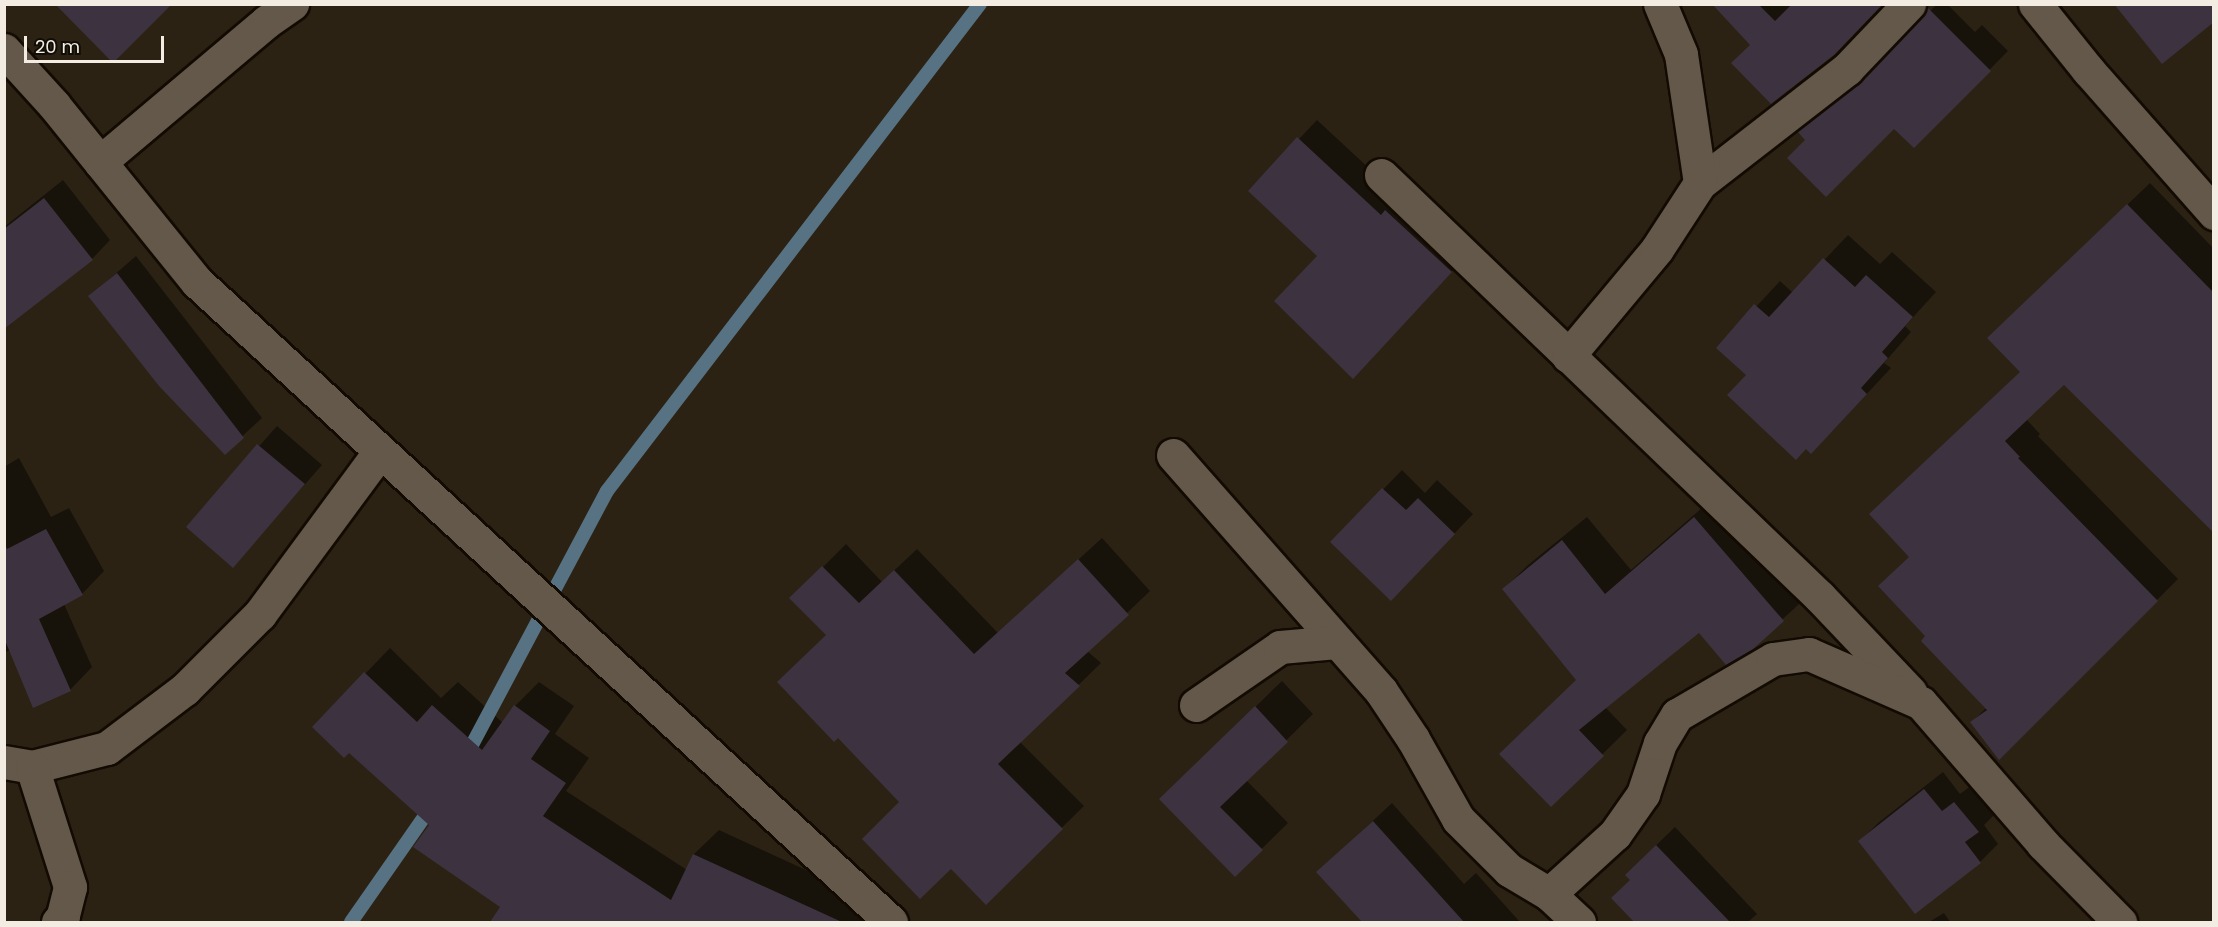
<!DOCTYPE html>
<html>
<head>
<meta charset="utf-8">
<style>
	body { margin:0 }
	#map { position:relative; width:2218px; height:927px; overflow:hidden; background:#2b2214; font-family:Poppins,sans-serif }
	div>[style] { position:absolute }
	.shadow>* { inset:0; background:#0007 }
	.stream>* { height:14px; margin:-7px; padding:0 7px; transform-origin:7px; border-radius:7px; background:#577383 }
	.building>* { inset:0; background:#3d323f }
	.roads { filter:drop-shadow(2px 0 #130b02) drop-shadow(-2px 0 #130b02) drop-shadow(0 2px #130b02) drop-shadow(0 -2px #130b02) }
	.minor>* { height:33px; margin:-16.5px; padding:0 16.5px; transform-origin:16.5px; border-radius:16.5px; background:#635849 }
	span { translate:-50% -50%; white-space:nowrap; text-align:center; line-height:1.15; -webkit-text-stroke:4.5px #100c06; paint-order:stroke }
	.frame { position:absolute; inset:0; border:6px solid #f3ece3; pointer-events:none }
	.scale { position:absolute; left:24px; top:36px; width:140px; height:27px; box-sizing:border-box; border:3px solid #f3ece3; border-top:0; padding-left:8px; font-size:18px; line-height:21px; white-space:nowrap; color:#f3ece3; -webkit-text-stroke:4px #100c06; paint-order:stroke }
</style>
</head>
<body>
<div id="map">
	<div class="shadow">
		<div style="clip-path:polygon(1715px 4px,1882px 4px,1752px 44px)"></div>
		<div style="clip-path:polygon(1937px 4px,1947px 4px,1975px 32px,1982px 25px,2008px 51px,1914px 146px,1894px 127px,1807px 140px,1799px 131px,1818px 113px,1877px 66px)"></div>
		<div style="clip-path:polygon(1317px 120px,1400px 197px,1469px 253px,1353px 377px,1320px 256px,1250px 191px)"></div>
		<div style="clip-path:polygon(63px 180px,110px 240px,92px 259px,4px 311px,4px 227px)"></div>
		<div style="clip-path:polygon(2150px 183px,2214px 249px,2214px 531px,2064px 383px,2026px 419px,2040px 434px,2038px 436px,2178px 579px,1999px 758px,1972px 722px,1987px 707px,1927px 636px,1911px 557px,2022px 372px,2011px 316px)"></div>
		<div style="clip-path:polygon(1848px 235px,1880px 264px,1892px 252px,1936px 292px,1905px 326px,1911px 332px,1884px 363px,1891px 368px,1835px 428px,1748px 375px,1718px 348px,1780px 281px,1793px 293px)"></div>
		<div style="clip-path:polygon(136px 256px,262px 418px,225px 452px,90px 296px)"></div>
		<div style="clip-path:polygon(277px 426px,322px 465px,233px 566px,188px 527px)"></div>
		<div style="clip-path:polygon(19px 458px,51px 517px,69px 508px,104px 571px,82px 594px,64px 604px,92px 667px,70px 690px,12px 649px,4px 653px,4px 467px)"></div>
		<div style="clip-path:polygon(1402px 470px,1425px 493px,1437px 480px,1473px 514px,1410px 580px,1332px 542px)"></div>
		<div style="clip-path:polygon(1719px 493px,1808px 596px,1751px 648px,1699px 631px,1605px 707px,1627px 730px,1551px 805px,1577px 679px,1504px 589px,1528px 565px,1587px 517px,1631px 570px)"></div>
		<div style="clip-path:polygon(1102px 538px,1150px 591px,1087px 651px,1101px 663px,1020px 742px,1084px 806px,986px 902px,901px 802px,827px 634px,792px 598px,846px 544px,882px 582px,917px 549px,998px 633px)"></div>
		<div style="clip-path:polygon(390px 648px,441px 698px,458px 682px,503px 723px,515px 706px,539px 682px,574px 706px,555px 734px,589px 758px,566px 791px,687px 870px,694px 854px,719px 830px,808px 871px,865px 922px,492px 922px,502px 907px,431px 825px,349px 751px,314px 727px)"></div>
		<div style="clip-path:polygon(1282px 681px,1313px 714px,1246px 780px,1288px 823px,1235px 875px,1187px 773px)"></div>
		<div style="clip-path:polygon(1943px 772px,1960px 794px,1972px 785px,1996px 813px,1984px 825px,1998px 844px,1980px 862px,1915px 912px,1860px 841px,1878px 823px)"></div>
		<div style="clip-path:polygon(1392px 803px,1464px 884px,1476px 873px,1520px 922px,1364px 922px,1318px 872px)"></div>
		<div style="clip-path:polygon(1675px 827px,1757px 914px,1748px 922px,1636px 922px,1613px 898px,1632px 879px,1645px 856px)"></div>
		<div style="clip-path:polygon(1944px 913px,1950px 922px,1929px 922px)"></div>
	</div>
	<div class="stream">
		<div style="left:465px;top:758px;width:302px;rotate:-62deg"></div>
		<div style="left:607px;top:491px;width:613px;rotate:-52.55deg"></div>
		<div style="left:351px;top:922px;width:141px;rotate:-55.1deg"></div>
	</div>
	<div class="building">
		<div style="clip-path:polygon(55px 4px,172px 4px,113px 63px)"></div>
		<div style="clip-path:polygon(1712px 4px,1758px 4px,1775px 21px,1792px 4px,1883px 4px,1834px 55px,1771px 104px,1731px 63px,1750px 45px)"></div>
		<div style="clip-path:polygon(2114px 4px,2214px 4px,2214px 22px,2162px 64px)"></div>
		<div style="clip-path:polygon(1927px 7px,1991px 71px,1914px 148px,1894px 129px,1826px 197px,1787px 158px,1805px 140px,1797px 131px,1860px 82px,1923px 17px)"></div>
		<div style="clip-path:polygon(1297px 137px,1381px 215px,1385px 210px,1452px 272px,1353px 379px,1274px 301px,1317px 256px,1248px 191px)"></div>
		<div style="clip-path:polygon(44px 198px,93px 260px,4px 329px,4px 229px)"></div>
		<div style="clip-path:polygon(2127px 204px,2214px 293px,2214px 533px,2064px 385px,2005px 441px,2020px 457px,2018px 458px,2158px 601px,1999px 760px,1970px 722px,1987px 710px,1921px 641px,1925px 636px,1878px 586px,1909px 557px,1869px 514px,2020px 372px,1987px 338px)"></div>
		<div style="clip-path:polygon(1823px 258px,1855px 287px,1866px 275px,1913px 317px,1882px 352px,1888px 358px,1861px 388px,1867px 394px,1811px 454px,1806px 449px,1796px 460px,1727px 395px,1746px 375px,1716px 348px,1754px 304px,1769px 317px)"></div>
		<div style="clip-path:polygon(117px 273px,244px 438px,225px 455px,159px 386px,88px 296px)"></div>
		<div style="clip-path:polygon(257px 444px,305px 484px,233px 568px,186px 527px)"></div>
		<div style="clip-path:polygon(1382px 488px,1406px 510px,1418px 498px,1455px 534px,1391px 601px,1330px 542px)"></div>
		<div style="clip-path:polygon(1694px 517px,1784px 621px,1752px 650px,1726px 665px,1699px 633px,1579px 730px,1604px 756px,1551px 807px,1499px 754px,1576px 680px,1502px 589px,1562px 540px,1605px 594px)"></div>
		<div style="clip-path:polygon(46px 529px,83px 595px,39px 619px,71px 691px,33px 708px,4px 638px,4px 543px,7px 549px)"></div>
		<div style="clip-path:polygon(1078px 559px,1129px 615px,1065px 673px,1080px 686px,998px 764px,1063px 829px,986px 905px,951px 869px,920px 899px,862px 839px,899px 802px,838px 738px,834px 742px,777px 682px,826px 635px,789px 598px,822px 566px,859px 603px,894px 570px,974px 654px)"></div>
		<div style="clip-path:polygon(364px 672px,417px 722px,432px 705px,482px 750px,514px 705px,550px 731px,531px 759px,566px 783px,543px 816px,671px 900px,693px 854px,842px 922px,490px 922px,500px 907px,413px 847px,429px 825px,349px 753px,344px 758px,312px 727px)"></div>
		<div style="clip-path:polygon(1255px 706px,1288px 742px,1220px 807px,1263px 850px,1235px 877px,1159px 799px)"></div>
		<div style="clip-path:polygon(1924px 789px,1942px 811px,1954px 802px,1979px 832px,1965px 842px,1981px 863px,1915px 914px,1858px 841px)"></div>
		<div style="clip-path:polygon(1373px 821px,1464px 922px,1362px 922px,1316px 872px)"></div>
		<div style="clip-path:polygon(1656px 845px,1730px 922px,1634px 922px,1611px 898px,1630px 880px,1625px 875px)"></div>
	</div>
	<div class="roads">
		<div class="minor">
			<div style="left:2035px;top:4px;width:85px;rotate:51.2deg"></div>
			<div style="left:2088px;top:70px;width:191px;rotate:48.6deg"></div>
			<div style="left:4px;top:50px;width:74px;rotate:47.7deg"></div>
			<div style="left:54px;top:105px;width:228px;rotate:51.1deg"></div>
			<div style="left:197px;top:282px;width:944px;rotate:42.68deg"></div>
			<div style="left:100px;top:162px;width:217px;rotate:-40.1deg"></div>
			<div style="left:266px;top:22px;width:32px;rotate:-35deg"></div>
			<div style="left:1381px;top:175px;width:609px;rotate:43.87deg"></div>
			<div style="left:1820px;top:597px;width:131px;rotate:46.5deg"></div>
			<div style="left:1700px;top:183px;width:186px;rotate:-37.8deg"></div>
			<div style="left:1847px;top:69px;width:90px;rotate:-46.4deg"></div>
			<div style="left:1568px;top:356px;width:139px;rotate:-50.2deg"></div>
			<div style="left:1657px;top:249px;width:79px;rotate:-56.9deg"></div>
			<div style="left:1700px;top:183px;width:130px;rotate:-98.4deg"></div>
			<div style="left:1681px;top:54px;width:54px;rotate:-112.8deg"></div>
			<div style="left:1173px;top:455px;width:315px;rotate:48.6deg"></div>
			<div style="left:1381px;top:691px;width:58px;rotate:56.3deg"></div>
			<div style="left:1413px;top:739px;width:92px;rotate:60.6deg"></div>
			<div style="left:1458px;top:819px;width:72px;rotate:45deg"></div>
			<div style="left:1509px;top:870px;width:47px;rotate:31deg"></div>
			<div style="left:1549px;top:894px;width:41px;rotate:43deg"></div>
			<div style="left:1196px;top:705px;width:102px;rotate:-34.6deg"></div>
			<div style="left:1280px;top:647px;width:57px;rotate:-5deg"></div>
			<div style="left:4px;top:762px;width:28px;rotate:10deg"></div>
			<div style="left:32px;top:767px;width:77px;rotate:-14.2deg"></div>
			<div style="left:107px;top:748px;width:98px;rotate:-37.1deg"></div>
			<div style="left:185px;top:689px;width:106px;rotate:-45deg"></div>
			<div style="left:260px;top:614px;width:202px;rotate:-53.6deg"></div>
			<div style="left:32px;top:767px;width:126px;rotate:72.4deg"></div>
			<div style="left:70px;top:887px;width:30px;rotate:104deg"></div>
			<div style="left:63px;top:916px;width:8px;rotate:130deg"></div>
			<div style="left:1549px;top:894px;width:89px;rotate:-42.3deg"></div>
			<div style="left:1615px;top:834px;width:49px;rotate:-55deg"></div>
			<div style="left:1643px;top:794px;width:54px;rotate:-71.6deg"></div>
			<div style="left:1660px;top:743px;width:33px;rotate:-59deg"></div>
			<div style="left:1677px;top:715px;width:111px;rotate:-30.3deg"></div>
			<div style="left:1773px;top:659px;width:36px;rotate:-8deg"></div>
			<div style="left:1809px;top:654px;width:122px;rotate:23.6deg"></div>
			<div style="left:1921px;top:703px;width:186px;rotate:49.1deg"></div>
			<div style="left:2043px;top:844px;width:110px;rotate:45.4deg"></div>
		</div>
	</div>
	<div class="frame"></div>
	<div class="scale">20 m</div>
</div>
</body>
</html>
